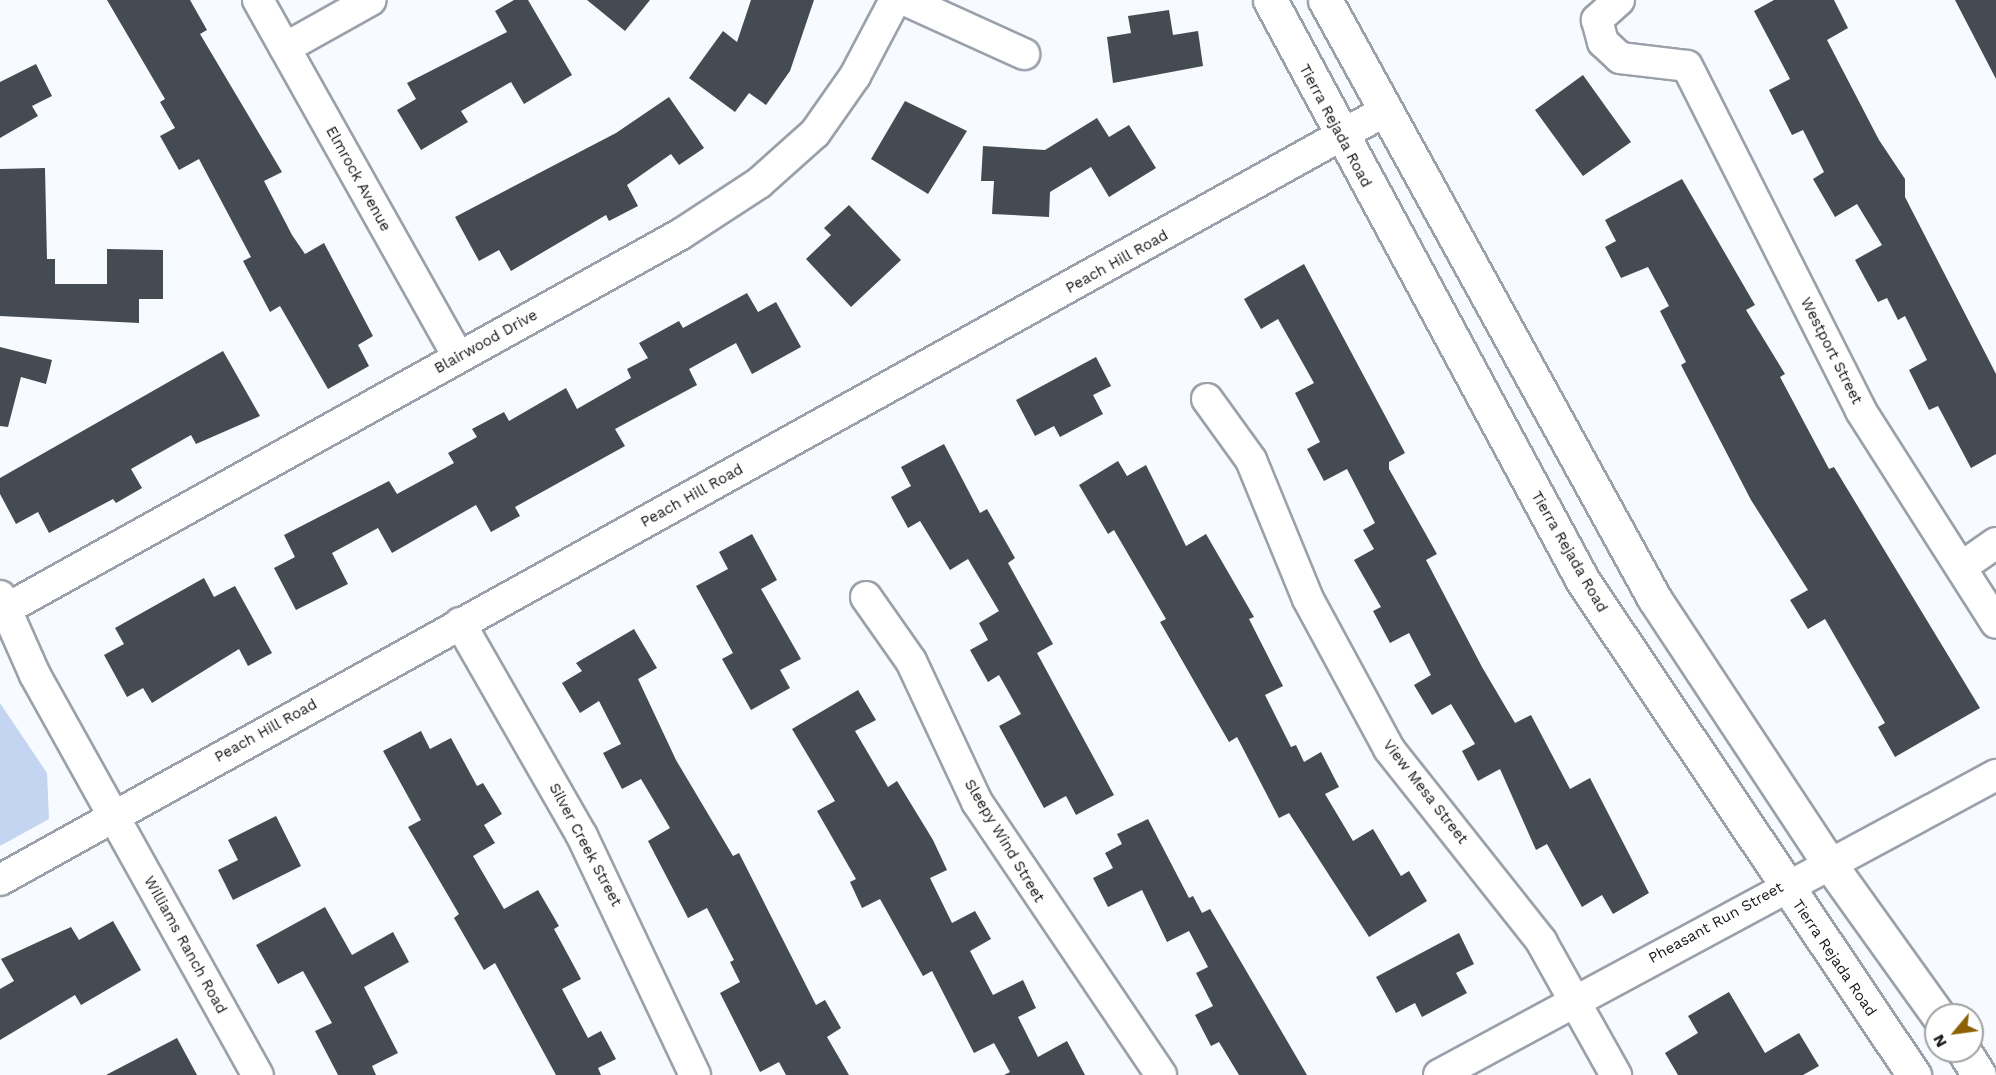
<!DOCTYPE html>
<html>
<head>
<meta charset="utf-8">
<style>
	body { margin:0 }
	#map { position:relative; width:1996px; height:1075px; overflow:hidden; background:#f7fafe; font-family:"Work Sans",sans-serif }
	div>[style] { position:absolute }
	.green>* { inset:0; background:#c3d5f0 }
	.building>* { inset:0; background:#454b53 }
	.roads { filter:drop-shadow(2px 0 #9aa1ab) drop-shadow(-2px 0 #9aa1ab) drop-shadow(0 2px #9aa1ab) drop-shadow(0 -2px #9aa1ab) }
	.minor>* { height:30px; margin:-15px; padding:0 15px; transform-origin:15px; border-radius:15px; background:#fff }
	.major>* { height:33px; margin:-16.5px; padding:0 16.5px; transform-origin:16.5px; border-radius:16.5px; background:#fff }
	span { translate:-50% -50%; white-space:nowrap; text-align:center; line-height:1.15; -webkit-text-stroke:6px #fff; paint-order:stroke }
	.street-label { font-size:15px; color:#131619 }
	.north { position:absolute; left:1924px; top:1003px; width:60px; height:60px; box-sizing:border-box; background:#fff; border:2px solid #a1a2a3; border-radius:50%; rotate:241deg; font-size:16px; font-weight:700; line-height:24px; text-align:center; color:#131619 }
	.north::after { content:''; display:block; margin:auto; width:21px; height:27px; background:#8d6105; clip-path:polygon(50% 0,100% 100%,50% 72%,0 100%) }
</style>
</head>
<body>
<div id="map">
	<div class="green">
		<div style="clip-path:polygon(0 703px,47px 773px,49px 819px,0 846px)"></div>
	</div>
	<div class="building">
		<div style="clip-path:polygon(107px 0,190px 0,207px 30px,200px 34px,282px 172px,264px 181px,292px 235px,305px 254px,324px 243px,373px 336px,358px 345px,369px 366px,328px 389px,280px 306px,270px 312px,243px 261px,251px 257px,199px 159px,179px 170px,160px 136px,175px 128px,160px 102px,165px 99px)"></div>
		<div style="clip-path:polygon(514px 0,528px 0,572px 75px,524px 104px,511px 82px,461px 111px,468px 122px,421px 150px,397px 110px,416px 99px,407px 83px,507px 32px,495px 11px)"></div>
		<div style="clip-path:polygon(587px 0,650px 0,625px 31px)"></div>
		<div style="clip-path:polygon(751px 0,814px 0,790px 71px,766px 105px,749px 93px,735px 112px,689px 78px,723px 31px,737px 42px)"></div>
		<div style="clip-path:polygon(1774px 0,1834px 0,1848px 28px,1827px 40px,1879px 140px,1905px 179px,1905px 197px,1996px 374px,1996px 454px,1971px 468px,1938px 406px,1929px 410px,1909px 370px,1927px 360px,1905px 316px,1898px 320px,1887px 298px,1878px 302px,1855px 260px,1882px 245px,1857px 204px,1835px 217px,1813px 179px,1824px 172px,1803px 130px,1792px 135px,1769px 90px,1790px 79px,1754px 11px)"></div>
		<div style="clip-path:polygon(1955px 0,1996px 0,1996px 79px)"></div>
		<div style="clip-path:polygon(1169px 10px,1173px 35px,1198px 31px,1203px 66px,1113px 83px,1107px 37px,1131px 33px,1128px 16px)"></div>
		<div style="clip-path:polygon(36px 64px,52px 96px,32px 106px,38px 116px,0 138px,0 82px)"></div>
		<div style="clip-path:polygon(1583px 75px,1631px 142px,1583px 176px,1535px 110px)"></div>
		<div style="clip-path:polygon(669px 97px,704px 148px,679px 165px,671px 154px,627px 185px,638px 206px,609px 221px,606px 215px,511px 271px,499px 250px,479px 261px,455px 217px,616px 133px)"></div>
		<div style="clip-path:polygon(905px 101px,967px 131px,928px 194px,871px 159px)"></div>
		<div style="clip-path:polygon(1097px 118px,1109px 137px,1129px 125px,1156px 168px,1109px 197px,1091px 167px,1050px 192px,1049px 217px,992px 214px,994px 181px,981px 181px,983px 146px,1045px 150px)"></div>
		<div style="clip-path:polygon(45px 168px,47px 259px,55px 259px,55px 284px,107px 284px,107px 249px,163px 250px,163px 299px,139px 299px,139px 323px,0 316px,0 169px)"></div>
		<div style="clip-path:polygon(1682px 179px,1755px 305px,1746px 310px,1785px 374px,1780px 377px,1829px 469px,1834px 467px,1980px 708px,1895px 757px,1878px 727px,1885px 723px,1825px 619px,1808px 629px,1790px 600px,1808px 590px,1751px 500px,1681px 365px,1686px 362px,1660px 311px,1669px 306px,1648px 267px,1621px 278px,1605px 247px,1616px 241px,1605px 220px)"></div>
		<div style="clip-path:polygon(849px 205px,901px 260px,851px 307px,806px 259px,831px 235px,824px 228px)"></div>
		<div style="clip-path:polygon(1304px 264px,1405px 453px,1389px 462px,1389px 469px,1437px 554px,1426px 560px,1482px 667px,1515px 723px,1531px 715px,1570px 789px,1590px 778px,1649px 893px,1613px 914px,1602px 895px,1582px 907px,1547px 844px,1536px 850px,1500px 769px,1478px 781px,1462px 751px,1475px 744px,1451px 704px,1432px 715px,1414px 685px,1431px 675px,1409px 633px,1390px 643px,1373px 611px,1381px 607px,1354px 560px,1374px 549px,1363px 530px,1375px 523px,1347px 469px,1324px 481px,1307px 449px,1320px 442px,1295px 393px,1314px 383px,1278px 319px,1261px 329px,1244px 299px)"></div>
		<div style="clip-path:polygon(747px 293px,758px 312px,776px 302px,801px 347px,752px 374px,736px 343px,689px 369px,697px 385px,615px 429px,625px 446px,515px 507px,520px 516px,491px 532px,476px 505px,392px 553px,378px 528px,332px 553px,348px 584px,296px 610px,274px 568px,295px 557px,284px 535px,389px 481px,397px 494px,454px 463px,448px 453px,477px 437px,472px 429px,504px 412px,509px 421px,566px 388px,577px 409px,631px 378px,627px 369px,648px 358px,639px 343px,679px 321px,683px 328px)"></div>
		<div style="clip-path:polygon(0 347px,52px 360px,46px 384px,21px 377px,8px 427px,0 426px)"></div>
		<div style="clip-path:polygon(223px 351px,260px 416px,196px 444px,191px 435px,131px 469px,142px 488px,116px 503px,113px 499px,49px 533px,38px 512px,16px 524px,0 494px,0 478px)"></div>
		<div style="clip-path:polygon(1096px 357px,1111px 386px,1093px 395px,1103px 414px,1060px 437px,1054px 426px,1035px 436px,1016px 400px)"></div>
		<div style="clip-path:polygon(944px 444px,980px 513px,987px 509px,1015px 558px,1008px 563px,1053px 644px,1037px 653px,1114px 795px,1076px 815px,1066px 796px,1044px 808px,999px 726px,1021px 714px,999px 675px,988px 682px,970px 650px,988px 640px,979px 623px,999px 611px,968px 559px,950px 570px,920px 521px,908px 528px,891px 497px,911px 486px,901px 467px)"></div>
		<div style="clip-path:polygon(1118px 461px,1127px 476px,1146px 465px,1186px 546px,1206px 534px,1254px 617px,1249px 619px,1283px 686px,1265px 695px,1291px 747px,1296px 745px,1304px 762px,1321px 752px,1339px 787px,1325px 794px,1353px 841px,1373px 829px,1401px 876px,1409px 871px,1427px 901px,1369px 937px,1289px 813px,1279px 818px,1237px 737px,1229px 742px,1160px 622px,1166px 619px,1114px 530px,1108px 534px,1079px 485px)"></div>
		<div style="clip-path:polygon(752px 534px,777px 580px,761px 589px,801px 659px,780px 670px,790px 688px,751px 710px,722px 659px,733px 653px,696px 586px,728px 569px,719px 552px)"></div>
		<div style="clip-path:polygon(204px 578px,214px 597px,235px 586px,272px 653px,248px 666px,239px 649px,152px 703px,143px 688px,127px 697px,104px 655px,124px 644px,115px 628px)"></div>
		<div style="clip-path:polygon(634px 629px,657px 668px,638px 679px,676px 760px,733px 856px,739px 853px,816px 1005px,825px 1000px,841px 1028px,827px 1037px,849px 1075px,786px 1075px,779px 1062px,760px 1072px,720px 993px,740px 982px,730px 962px,734px 960px,707px 908px,688px 918px,648px 841px,670px 828px,641px 779px,622px 789px,603px 753px,621px 744px,599px 701px,580px 713px,562px 683px,582px 671px,576px 663px)"></div>
		<div style="clip-path:polygon(858px 690px,876px 720px,855px 731px,888px 787px,897px 781px,933px 840px,947px 870px,930px 878px,952px 923px,975px 911px,991px 939px,970px 951px,993px 995px,1023px 980px,1036px 1008px,1018px 1017px,1038px 1057px,1067px 1041px,1085px 1075px,1004px 1075px,1010px 1072px,994px 1043px,974px 1053px,932px 971px,923px 976px,880px 899px,862px 908px,850px 882px,856px 879px,817px 811px,835px 801px,792px 729px)"></div>
		<div style="clip-path:polygon(421px 731px,430px 749px,451px 738px,477px 786px,483px 783px,502px 814px,484px 825px,495px 843px,473px 856px,504px 909px,538px 890px,559px 926px,554px 929px,581px 979px,562px 989px,588px 1038px,601px 1031px,616px 1059px,598px 1068px,601px 1075px,556px 1075px,495px 963px,484px 970px,454px 918px,459px 914px,408px 827px,421px 820px,383px 751px)"></div>
		<div style="clip-path:polygon(276px 816px,301px 866px,233px 900px,218px 870px,238px 860px,228px 840px)"></div>
		<div style="clip-path:polygon(1148px 819px,1189px 898px,1193px 896px,1202px 913px,1210px 909px,1307px 1075px,1239px 1075px,1219px 1042px,1211px 1046px,1195px 1015px,1213px 1006px,1196px 973px,1208px 967px,1189px 931px,1167px 942px,1142px 890px,1108px 907px,1093px 878px,1113px 868px,1105px 853px,1122px 844px,1117px 834px)"></div>
		<div style="clip-path:polygon(325px 907px,352px 955px,393px 932px,409px 962px,364px 987px,398px 1053px,372px 1066px,376px 1075px,338px 1075px,315px 1031px,332px 1023px,303px 971px,278px 984px,256px 945px)"></div>
		<div style="clip-path:polygon(113px 921px,141px 970px,81px 1005px,75px 995px,0 1040px,0 989px,14px 981px,1px 959px,71px 927px,79px 940px)"></div>
		<div style="clip-path:polygon(1459px 933px,1474px 964px,1456px 973px,1467px 993px,1422px 1017px,1415px 1003px,1396px 1013px,1376px 977px)"></div>
		<div style="clip-path:polygon(1729px 992px,1765px 1053px,1799px 1033px,1819px 1066px,1803px 1075px,1678px 1075px,1665px 1053px,1698px 1033px,1688px 1016px)"></div>
		<div style="clip-path:polygon(177px 1038px,197px 1075px,106px 1075px)"></div>
	</div>
	<div class="roads">
		<div class="minor">
			<div style="left:258px;top:0;width:409px;rotate:60.7deg"></div>
			<div style="left:905px;top:0;width:131px;rotate:24.4deg"></div>
			<div style="left:1619px;top:0;width:30px;rotate:138deg"></div>
			<div style="left:1597px;top:20px;width:23px;rotate:75deg"></div>
			<div style="left:1603px;top:42px;width:23px;rotate:43deg"></div>
			<div style="left:1620px;top:58px;width:67px;rotate:6.8deg"></div>
			<div style="left:1687px;top:66px;width:386px;rotate:63.2deg"></div>
			<div style="left:1861px;top:411px;width:251px;rotate:57.5deg"></div>
			<div style="left:285px;top:48px;width:98px;rotate:-29.2deg"></div>
			<div style="left:1207px;top:399px;width:75px;rotate:54.2deg"></div>
			<div style="left:1251px;top:460px;width:150px;rotate:67.7deg"></div>
			<div style="left:1308px;top:599px;width:170px;rotate:61.6deg"></div>
			<div style="left:1389px;top:749px;width:245px;rotate:51.6deg"></div>
			<div style="left:1541px;top:941px;width:154px;rotate:60.8deg"></div>
			<div style="left:1963px;top:566px;width:40px;rotate:-34.9deg"></div>
			<div style="left:0;top:596px;width:86px;rotate:66.1deg"></div>
			<div style="left:35px;top:675px;width:458px;rotate:60.9deg"></div>
			<div style="left:866px;top:597px;width:78px;rotate:54.9deg"></div>
			<div style="left:911px;top:661px;width:156px;rotate:64.9deg"></div>
			<div style="left:977px;top:802px;width:329px;rotate:56deg"></div>
			<div style="left:8px;top:608px;width:770px;rotate:-29.06deg"></div>
			<div style="left:681px;top:234px;width:93px;rotate:-33.2deg"></div>
			<div style="left:759px;top:183px;width:75px;rotate:-41.8deg"></div>
			<div style="left:815px;top:133px;width:70px;rotate:-54.9deg"></div>
			<div style="left:855px;top:76px;width:86px;rotate:-62.2deg"></div>
			<div style="left:460px;top:623px;width:245px;rotate:60.2deg"></div>
			<div style="left:582px;top:836px;width:264px;rotate:64.7deg"></div>
			<div style="left:0;top:880px;width:1582px;rotate:-29.04deg"></div>
			<div style="left:1439px;top:1075px;width:633px;rotate:-28.31deg"></div>
		</div>
		<div class="major">
			<div style="left:1270px;top:0;width:660px;rotate:61.69deg"></div>
			<div style="left:1583px;top:581px;width:595px;rotate:56.18deg"></div>
			<div style="left:1325px;top:0;width:683px;rotate:61.18deg"></div>
			<div style="left:1654px;top:598px;width:318px;rotate:56.6deg"></div>
			<div style="left:1829px;top:863px;width:187px;rotate:54.4deg"></div>
			<div style="left:1964px;top:1051px;width:28px;rotate:58deg"></div>
		</div>
	</div>
	<div class="street-label">
		<span style="left:1335px;top:126px;rotate:62deg">Tierra Rejada Road</span>
		<span style="left:358px;top:179px;rotate:61deg">Elmrock Avenue</span>
		<span style="left:1117px;top:262px;rotate:-29deg">Peach Hill Road</span>
		<span style="left:486px;top:342px;rotate:-29deg">Blairwood Drive</span>
		<span style="left:1831px;top:351px;rotate:63deg">Westport Street</span>
		<span style="left:692px;top:496px;rotate:-29deg">Peach Hill Road</span>
		<span style="left:1569px;top:552px;rotate:60deg">Tierra Rejada Road</span>
		<span style="left:266px;top:731px;rotate:-29deg">Peach Hill Road</span>
		<span style="left:1425px;top:792px;rotate:52deg">View Mesa Street</span>
		<span style="left:1004px;top:841px;rotate:59deg">Sleepy Wind Street</span>
		<span style="left:585px;top:845px;rotate:62deg">Silver Creek Street</span>
		<span style="left:1716px;top:923px;rotate:-29deg">Pheasant Run Street</span>
		<span style="left:185px;top:945px;rotate:61deg">Williams Ranch Road</span>
		<span style="left:1834px;top:958px;rotate:56deg">Tierra Rejada Road</span>
	</div>
	<div class="north">N</div>
</div>
</body>
</html>
